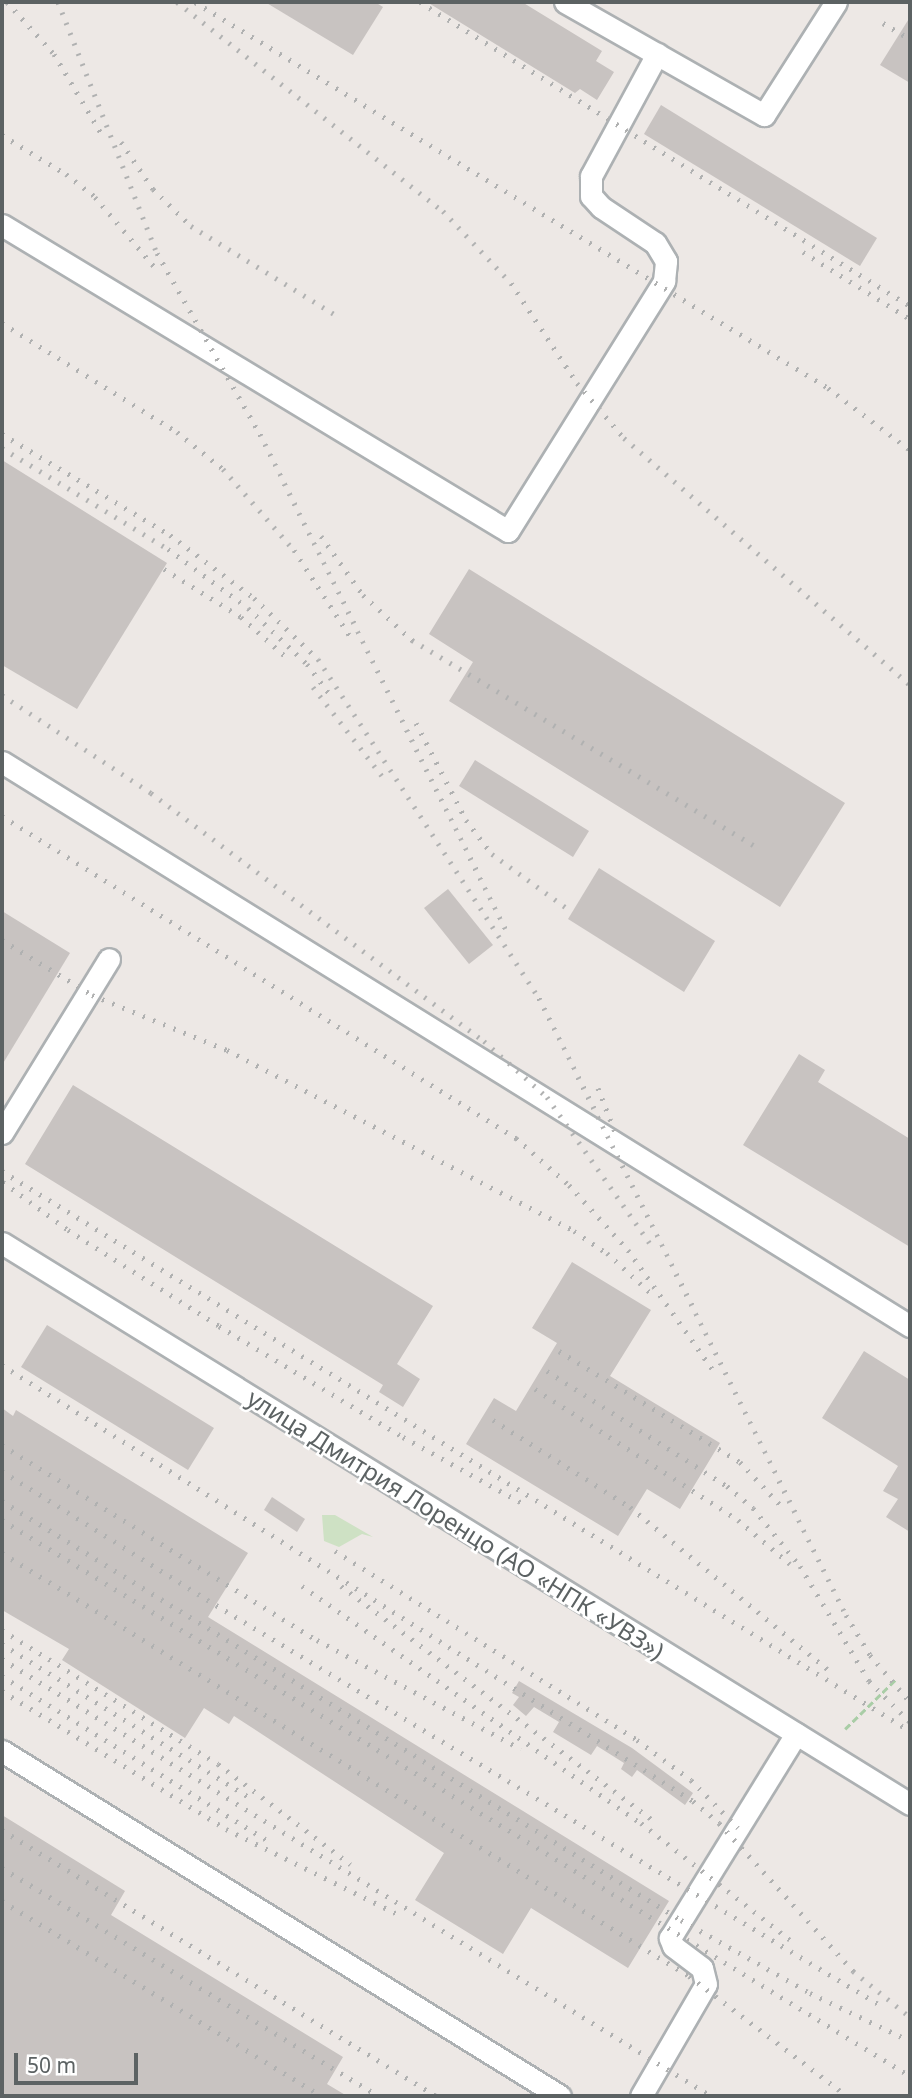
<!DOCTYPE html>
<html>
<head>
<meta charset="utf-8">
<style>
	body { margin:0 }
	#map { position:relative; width:912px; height:2098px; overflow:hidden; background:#ede8e5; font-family:"Noto Sans",sans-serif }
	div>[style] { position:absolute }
	.green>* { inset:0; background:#cee1c4 }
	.building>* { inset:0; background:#c8c3c1 }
	.path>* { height:2.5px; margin-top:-1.25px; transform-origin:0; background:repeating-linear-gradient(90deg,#a9cda6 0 7px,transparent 0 10.5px) }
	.roads { filter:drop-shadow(2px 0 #adb1b3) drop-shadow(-2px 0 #adb1b3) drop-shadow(0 2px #adb1b3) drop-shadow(0 -2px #adb1b3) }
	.minor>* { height:21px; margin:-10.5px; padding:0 10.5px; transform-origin:10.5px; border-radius:10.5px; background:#fff }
	.rail>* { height:5px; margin-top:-2.5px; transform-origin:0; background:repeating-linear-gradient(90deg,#b0b1b1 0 2px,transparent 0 11px) }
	span { translate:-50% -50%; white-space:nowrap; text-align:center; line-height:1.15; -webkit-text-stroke:5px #fff; paint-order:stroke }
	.street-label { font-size:24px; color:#5c6263 }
	.frame { position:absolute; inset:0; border:4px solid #5c6263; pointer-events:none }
	.scale { position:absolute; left:14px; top:2053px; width:124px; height:32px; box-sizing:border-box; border:4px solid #5c6263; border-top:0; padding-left:9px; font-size:21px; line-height:24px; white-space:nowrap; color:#5c6263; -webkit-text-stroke:5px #fff; paint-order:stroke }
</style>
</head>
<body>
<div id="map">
	<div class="green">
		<div style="clip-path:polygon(322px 1515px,335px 1515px,373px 1537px,362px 1534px,339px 1547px,324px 1541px)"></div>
	</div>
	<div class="building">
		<div style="clip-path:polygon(265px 2px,375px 2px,383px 7px,353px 55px)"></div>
		<div style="clip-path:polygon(427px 2px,522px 2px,602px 51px,596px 61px,614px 72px,597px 100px,580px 89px,575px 93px)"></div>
		<div style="clip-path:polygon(910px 17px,910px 83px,880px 65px)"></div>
		<div style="clip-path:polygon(661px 105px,877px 238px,860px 266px,644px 134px)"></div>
		<div style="clip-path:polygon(2px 460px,167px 563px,77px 709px,2px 665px)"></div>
		<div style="clip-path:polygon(469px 569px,845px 803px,780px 907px,449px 701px,473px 662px,429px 634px)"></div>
		<div style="clip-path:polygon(475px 760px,589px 831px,573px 857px,459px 786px)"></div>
		<div style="clip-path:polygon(599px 868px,715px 941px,684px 992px,568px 919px)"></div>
		<div style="clip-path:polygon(448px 889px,493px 945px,469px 964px,424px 908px)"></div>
		<div style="clip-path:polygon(2px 911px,70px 953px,2px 1065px)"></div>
		<div style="clip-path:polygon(799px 1054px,825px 1070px,818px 1082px,910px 1139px,910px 1247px,743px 1145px)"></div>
		<div style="clip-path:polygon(73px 1085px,433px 1306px,397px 1364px,420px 1379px,403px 1407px,379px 1392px,383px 1385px,25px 1164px)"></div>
		<div style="clip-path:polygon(572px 1262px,651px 1310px,610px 1376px,720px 1443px,680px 1509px,647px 1489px,618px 1536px,466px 1444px,494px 1398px,516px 1411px,557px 1343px,532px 1328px)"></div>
		<div style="clip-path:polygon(47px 1325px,214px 1428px,188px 1470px,21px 1367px)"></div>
		<div style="clip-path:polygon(864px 1351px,910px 1380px,910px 1532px,886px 1517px,898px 1499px,883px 1491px,898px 1466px,822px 1418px)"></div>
		<div style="clip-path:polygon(2px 1408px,13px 1416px,16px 1410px,248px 1553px,208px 1617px,669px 1901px,628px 1968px,531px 1908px,503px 1954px,415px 1900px,444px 1853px,234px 1716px,229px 1724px,204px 1708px,185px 1738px,62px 1660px,69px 1649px,2px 1610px)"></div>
		<div style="clip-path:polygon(272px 1497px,305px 1519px,297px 1532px,264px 1510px)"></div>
		<div style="clip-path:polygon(519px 1681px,632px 1748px,693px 1793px,685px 1805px,637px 1770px,632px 1777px,621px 1769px,624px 1763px,597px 1746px,591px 1755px,553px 1732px,559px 1722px,534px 1707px,526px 1716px,513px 1705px,519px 1697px,512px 1693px)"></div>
		<div style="clip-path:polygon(2px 1815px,125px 1891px,111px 1915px,343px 2057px,327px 2084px,347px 2096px,2px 2096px)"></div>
	</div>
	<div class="path">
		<div style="left:845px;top:1729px;width:70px;rotate:-44.4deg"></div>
	</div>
	<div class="roads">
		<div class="minor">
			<div style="left:565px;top:2px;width:229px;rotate:29.6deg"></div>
			<div style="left:764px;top:115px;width:134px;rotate:-57.5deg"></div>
			<div style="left:2px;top:225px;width:591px;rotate:31.16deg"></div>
			<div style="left:508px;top:531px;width:295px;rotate:-58deg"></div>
			<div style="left:664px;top:281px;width:20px;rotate:-84deg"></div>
			<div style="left:666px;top:261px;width:21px;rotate:-121deg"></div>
			<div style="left:655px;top:243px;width:65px;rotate:-146.3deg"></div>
			<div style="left:601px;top:207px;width:15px;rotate:-132deg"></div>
			<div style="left:591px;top:196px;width:20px;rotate:-90deg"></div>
			<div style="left:591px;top:176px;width:139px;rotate:-61.6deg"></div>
			<div style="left:2px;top:762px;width:1069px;rotate:31.85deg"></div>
			<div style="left:2px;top:1133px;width:204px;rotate:-58.4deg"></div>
			<div style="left:2px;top:1243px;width:1067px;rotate:31.71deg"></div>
			<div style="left:2px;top:1751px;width:656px;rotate:31.73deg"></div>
			<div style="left:641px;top:2096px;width:129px;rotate:-59.9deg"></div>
			<div style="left:706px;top:1984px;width:16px;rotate:-104deg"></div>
			<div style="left:702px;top:1968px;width:36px;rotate:-143deg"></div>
			<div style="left:673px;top:1946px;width:9px;rotate:-111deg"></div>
			<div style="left:670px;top:1938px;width:240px;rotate:-58.3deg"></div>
		</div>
	</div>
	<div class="rail">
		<div style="left:7px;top:2px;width:70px;rotate:47.9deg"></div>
		<div style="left:54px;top:54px;width:94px;rotate:59.3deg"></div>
		<div style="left:58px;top:2px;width:270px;rotate:68.5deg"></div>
		<div style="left:157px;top:253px;width:208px;rotate:60.4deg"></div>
		<div style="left:260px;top:434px;width:556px;rotate:63.62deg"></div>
		<div style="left:177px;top:2px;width:338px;rotate:38.2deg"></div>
		<div style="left:443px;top:211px;width:99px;rotate:46.6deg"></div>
		<div style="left:511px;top:283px;width:120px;rotate:56.6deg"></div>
		<div style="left:577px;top:383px;width:72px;rotate:49.5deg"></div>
		<div style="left:624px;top:438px;width:378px;rotate:40.8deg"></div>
		<div style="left:195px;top:2px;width:741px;rotate:31.37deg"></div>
		<div style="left:828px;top:388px;width:103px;rotate:37.1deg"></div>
		<div style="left:420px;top:2px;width:577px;rotate:31.82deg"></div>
		<div style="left:883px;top:23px;width:31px;rotate:31deg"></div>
		<div style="left:2px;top:135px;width:75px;rotate:31.4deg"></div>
		<div style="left:66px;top:174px;width:37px;rotate:38deg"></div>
		<div style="left:95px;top:197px;width:97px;rotate:49.6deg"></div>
		<div style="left:121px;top:142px;width:57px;rotate:55.8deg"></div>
		<div style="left:153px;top:189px;width:53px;rotate:44.2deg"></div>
		<div style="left:191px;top:226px;width:174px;rotate:31.6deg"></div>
		<div style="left:803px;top:252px;width:126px;rotate:32.1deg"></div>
		<div style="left:2px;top:323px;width:206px;rotate:31.9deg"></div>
		<div style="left:177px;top:432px;width:59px;rotate:38.8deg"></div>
		<div style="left:223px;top:469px;width:108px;rotate:48.8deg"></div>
		<div style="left:294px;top:550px;width:108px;rotate:57deg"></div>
		<div style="left:2px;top:434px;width:196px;rotate:31deg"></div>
		<div style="left:170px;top:535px;width:105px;rotate:36.9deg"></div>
		<div style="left:254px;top:598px;width:88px;rotate:43.6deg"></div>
		<div style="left:318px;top:659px;width:405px;rotate:56.9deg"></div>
		<div style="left:539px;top:998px;width:689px;rotate:63.55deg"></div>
		<div style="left:846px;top:1615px;width:47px;rotate:59deg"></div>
		<div style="left:870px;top:1655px;width:62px;rotate:49.6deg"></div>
		<div style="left:2px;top:448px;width:194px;rotate:31.3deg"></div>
		<div style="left:168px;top:549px;width:99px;rotate:36.4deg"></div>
		<div style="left:248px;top:608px;width:81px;rotate:43.5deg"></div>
		<div style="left:307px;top:664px;width:36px;rotate:53deg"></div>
		<div style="left:321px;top:536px;width:72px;rotate:54.6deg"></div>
		<div style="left:363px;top:595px;width:67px;rotate:42.6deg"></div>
		<div style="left:412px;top:640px;width:400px;rotate:31deg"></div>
		<div style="left:164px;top:569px;width:91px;rotate:31.9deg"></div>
		<div style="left:241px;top:617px;width:59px;rotate:41.6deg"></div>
		<div style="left:313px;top:687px;width:119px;rotate:52.2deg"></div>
		<div style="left:2px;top:695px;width:178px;rotate:33.3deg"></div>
		<div style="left:151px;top:793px;width:415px;rotate:36.7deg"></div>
		<div style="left:484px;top:1041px;width:84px;rotate:41.6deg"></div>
		<div style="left:547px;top:1097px;width:186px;rotate:54.9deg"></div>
		<div style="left:416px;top:723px;width:109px;rotate:62.7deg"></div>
		<div style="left:466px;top:820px;width:43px;rotate:52.6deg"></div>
		<div style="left:492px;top:854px;width:99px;rotate:35.9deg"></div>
		<div style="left:2px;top:816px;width:607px;rotate:32.07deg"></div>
		<div style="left:516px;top:1138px;width:71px;rotate:41.6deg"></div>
		<div style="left:569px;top:1185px;width:88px;rotate:47.8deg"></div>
		<div style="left:628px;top:1250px;width:151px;rotate:54.7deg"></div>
		<div style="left:2px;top:940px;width:105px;rotate:31.4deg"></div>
		<div style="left:92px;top:995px;width:146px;rotate:22.2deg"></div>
		<div style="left:227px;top:1050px;width:391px;rotate:27.5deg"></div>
		<div style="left:574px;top:1231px;width:40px;rotate:34deg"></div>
		<div style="left:607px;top:1253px;width:64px;rotate:42.5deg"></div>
		<div style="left:598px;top:1088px;width:53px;rotate:68.8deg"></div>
		<div style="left:2px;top:1171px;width:1067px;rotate:31.66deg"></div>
		<div style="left:3px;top:1182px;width:81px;rotate:36.4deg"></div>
		<div style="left:68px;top:1230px;width:179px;rotate:32.4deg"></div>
		<div style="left:219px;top:1326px;width:215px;rotate:31.1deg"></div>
		<div style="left:403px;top:1437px;width:138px;rotate:29deg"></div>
		<div style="left:559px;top:1351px;width:212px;rotate:31.5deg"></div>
		<div style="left:740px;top:1462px;width:64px;rotate:46.9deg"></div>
		<div style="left:2px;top:1365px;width:817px;rotate:32.25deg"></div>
		<div style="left:693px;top:1801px;width:34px;rotate:40deg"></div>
		<div style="left:719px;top:1823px;width:200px;rotate:47.8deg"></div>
		<div style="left:853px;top:1971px;width:73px;rotate:38.9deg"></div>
		<div style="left:547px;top:1371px;width:214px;rotate:32.6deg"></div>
		<div style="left:727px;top:1486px;width:34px;rotate:40deg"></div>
		<div style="left:753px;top:1508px;width:75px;rotate:51deg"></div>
		<div style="left:800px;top:1566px;width:134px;rotate:59deg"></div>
		<div style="left:869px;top:1681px;width:58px;rotate:45deg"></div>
		<div style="left:535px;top:1389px;width:242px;rotate:32.8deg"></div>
		<div style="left:738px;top:1520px;width:68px;rotate:40.2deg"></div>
		<div style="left:493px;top:1420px;width:162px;rotate:32.4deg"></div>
		<div style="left:630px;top:1507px;width:263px;rotate:39.4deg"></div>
		<div style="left:2px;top:1445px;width:370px;rotate:31.8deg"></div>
		<div style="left:317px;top:1640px;width:231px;rotate:28.1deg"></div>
		<div style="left:2px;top:1471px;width:252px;rotate:32.1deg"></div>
		<div style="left:216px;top:1605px;width:775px;rotate:31.07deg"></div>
		<div style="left:2px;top:1501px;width:798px;rotate:31.68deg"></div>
		<div style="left:681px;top:1920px;width:148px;rotate:29.5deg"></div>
		<div style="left:810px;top:1993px;width:111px;rotate:25.6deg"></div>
		<div style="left:2px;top:1520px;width:1065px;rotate:31.48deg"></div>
		<div style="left:335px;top:1551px;width:356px;rotate:32deg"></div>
		<div style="left:637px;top:1740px;width:67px;rotate:36.5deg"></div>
		<div style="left:691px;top:1780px;width:67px;rotate:45.6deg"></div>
		<div style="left:2px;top:1553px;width:807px;rotate:31.62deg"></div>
		<div style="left:689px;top:1976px;width:198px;rotate:37.2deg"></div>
		<div style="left:302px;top:1586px;width:414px;rotate:35deg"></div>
		<div style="left:641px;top:1823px;width:189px;rotate:38.1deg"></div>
		<div style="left:341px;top:1586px;width:388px;rotate:36.9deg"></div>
		<div style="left:2px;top:1630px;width:254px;rotate:31.8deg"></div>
		<div style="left:218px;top:1764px;width:166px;rotate:37.1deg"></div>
		<div style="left:2px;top:1644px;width:291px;rotate:31.8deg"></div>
		<div style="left:2px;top:1659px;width:833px;rotate:31.65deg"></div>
		<div style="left:2px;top:1676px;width:313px;rotate:31.8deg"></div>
		<div style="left:2px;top:1691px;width:263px;rotate:31.6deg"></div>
		<div style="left:226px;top:1829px;width:193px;rotate:26.4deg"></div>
		<div style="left:2px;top:1830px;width:509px;rotate:31.5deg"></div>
		<div style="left:2px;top:1868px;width:441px;rotate:31.2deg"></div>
		<div style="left:2px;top:1901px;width:375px;rotate:31.4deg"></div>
	</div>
	<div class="street-label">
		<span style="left:456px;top:1524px;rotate:32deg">улица Дмитрия Лоренцо (АО «НПК «УВЗ»)</span>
	</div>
	<div class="frame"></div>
	<div class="scale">50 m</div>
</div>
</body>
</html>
